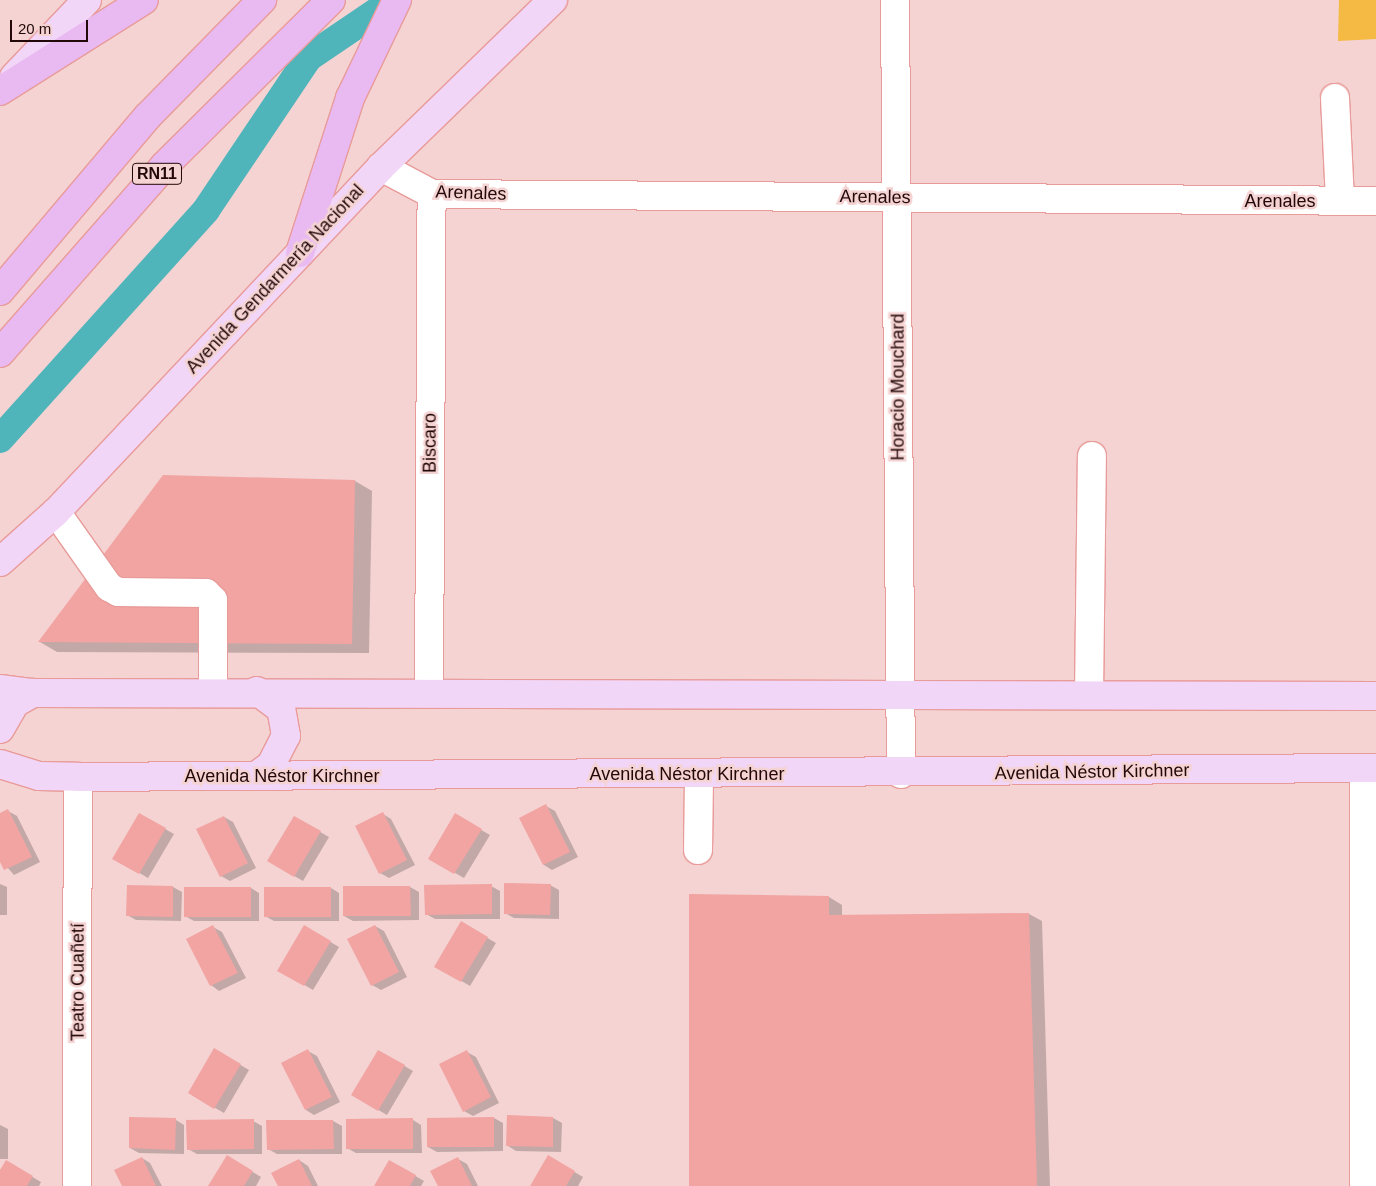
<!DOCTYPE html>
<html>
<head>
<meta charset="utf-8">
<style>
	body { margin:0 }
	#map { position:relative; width:1376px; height:1186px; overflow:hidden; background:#f4d3d2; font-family:Helvetica,sans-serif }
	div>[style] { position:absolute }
	.green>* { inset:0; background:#f4ba44 }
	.shadow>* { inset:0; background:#0003 }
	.canal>* { height:28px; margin:-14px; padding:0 14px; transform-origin:14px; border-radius:14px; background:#50b4bb }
	.building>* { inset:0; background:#f1a4a2 }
	.roads { filter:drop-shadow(1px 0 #e89b99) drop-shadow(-1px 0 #e89b99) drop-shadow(0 1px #e89b99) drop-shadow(0 -1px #e89b99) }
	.minor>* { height:28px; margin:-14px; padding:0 14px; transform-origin:14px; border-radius:14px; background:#fff }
	.major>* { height:28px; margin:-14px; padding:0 14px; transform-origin:14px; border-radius:14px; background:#f2d6f7 }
	.highway>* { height:28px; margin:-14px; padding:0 14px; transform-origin:14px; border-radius:14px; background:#e9baf1 }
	span { translate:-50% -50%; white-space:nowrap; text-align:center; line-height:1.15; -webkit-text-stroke:5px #f4d3d2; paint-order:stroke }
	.shield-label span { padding:1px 4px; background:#f4d3d2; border:1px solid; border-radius:4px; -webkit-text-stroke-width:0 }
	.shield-label { font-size:16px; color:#230809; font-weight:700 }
	.street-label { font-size:18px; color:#230809 }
	.scale { position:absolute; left:10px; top:20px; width:78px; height:22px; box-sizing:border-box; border:2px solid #230809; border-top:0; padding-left:6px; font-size:15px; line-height:18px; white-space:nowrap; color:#230809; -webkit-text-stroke:4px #f4d3d2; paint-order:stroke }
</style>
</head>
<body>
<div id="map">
	<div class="green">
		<div style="clip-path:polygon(1339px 0,1376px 0,1376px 39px,1338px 41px)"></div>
	</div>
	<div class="shadow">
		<div style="clip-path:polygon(355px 481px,372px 491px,369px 653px,57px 652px,40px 642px)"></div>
		<div style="clip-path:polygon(546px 806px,555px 811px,578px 857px,552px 870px,544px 865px)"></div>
		<div style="clip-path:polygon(8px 811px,17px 816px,40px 862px,14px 875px,0 859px,0 815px)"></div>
		<div style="clip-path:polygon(139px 814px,174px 834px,148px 878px,114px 858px)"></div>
		<div style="clip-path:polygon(383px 814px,391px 819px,415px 865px,389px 878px,380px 873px)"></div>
		<div style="clip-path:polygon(455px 815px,490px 835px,464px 878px,429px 858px)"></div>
		<div style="clip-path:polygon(224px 817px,233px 822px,256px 868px,230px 881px,221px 876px)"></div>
		<div style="clip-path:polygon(294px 817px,329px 837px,303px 881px,268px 861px)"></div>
		<div style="clip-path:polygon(0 884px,7px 887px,7px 915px,0 915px)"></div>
		<div style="clip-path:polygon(550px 885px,559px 890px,559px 919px,514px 918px,505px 913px)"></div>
		<div style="clip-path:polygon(491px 886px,500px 891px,500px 919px,435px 919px,426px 914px)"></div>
		<div style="clip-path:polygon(173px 887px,182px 892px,181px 921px,136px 920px,127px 915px)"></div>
		<div style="clip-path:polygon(410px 887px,419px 892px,419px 920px,353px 921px,344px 916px)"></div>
		<div style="clip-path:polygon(251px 888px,259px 893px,259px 921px,194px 921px,185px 916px)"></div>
		<div style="clip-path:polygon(331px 888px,339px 893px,339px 921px,274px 921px,265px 916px)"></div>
		<div style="clip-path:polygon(829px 897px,842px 905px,842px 916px,1029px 914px,1042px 921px,1050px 1186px,691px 1186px)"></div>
		<div style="clip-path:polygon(462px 923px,496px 943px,470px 986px,436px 966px)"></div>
		<div style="clip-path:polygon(375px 926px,384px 931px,407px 977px,381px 990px,372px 985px)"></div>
		<div style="clip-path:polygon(213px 927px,222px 932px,246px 978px,219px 991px,211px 985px)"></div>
		<div style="clip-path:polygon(305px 927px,339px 947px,313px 990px,279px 970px)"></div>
		<div style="clip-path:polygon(215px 1050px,249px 1070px,224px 1113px,189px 1093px)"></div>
		<div style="clip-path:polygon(308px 1051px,317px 1056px,340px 1102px,314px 1115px,306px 1110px)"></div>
		<div style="clip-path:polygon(379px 1051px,413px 1071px,387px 1115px,353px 1095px)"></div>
		<div style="clip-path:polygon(467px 1052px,476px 1057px,499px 1103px,473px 1116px,464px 1111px)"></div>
		<div style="clip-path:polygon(509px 1117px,553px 1118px,562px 1123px,561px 1152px,516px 1151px,508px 1146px)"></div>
		<div style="clip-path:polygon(494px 1118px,503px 1123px,503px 1151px,437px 1152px,428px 1147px)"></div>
		<div style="clip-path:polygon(176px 1120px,184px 1125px,184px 1154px,139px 1153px,130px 1148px)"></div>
		<div style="clip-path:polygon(413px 1120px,421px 1125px,422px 1153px,356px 1153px,347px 1148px)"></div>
		<div style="clip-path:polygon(253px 1121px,262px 1126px,262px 1154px,197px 1154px,188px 1149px)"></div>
		<div style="clip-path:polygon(267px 1121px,333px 1121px,342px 1126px,342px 1154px,277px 1154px,268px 1149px)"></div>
		<div style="clip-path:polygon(0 1125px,8px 1129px,8px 1159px,0 1159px)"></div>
		<div style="clip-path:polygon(227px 1156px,261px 1177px,256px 1186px,210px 1186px)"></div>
		<div style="clip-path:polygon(549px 1157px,583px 1177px,578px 1186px,532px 1186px)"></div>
		<div style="clip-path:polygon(142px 1158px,150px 1163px,162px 1186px,123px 1186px)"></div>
		<div style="clip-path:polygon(458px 1159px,467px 1164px,478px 1186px,439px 1186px)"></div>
		<div style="clip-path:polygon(299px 1160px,308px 1166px,318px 1186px,279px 1186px)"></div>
		<div style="clip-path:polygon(390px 1161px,424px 1181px,421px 1186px,375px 1186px)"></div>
		<div style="clip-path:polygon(7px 1162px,41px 1182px,39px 1186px,0 1186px)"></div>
	</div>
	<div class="canal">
		<div style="left:0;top:439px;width:308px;rotate:-48deg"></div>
		<div style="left:206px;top:210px;width:183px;rotate:-56.1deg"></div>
		<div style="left:308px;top:58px;width:82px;rotate:-34.1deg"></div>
	</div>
	<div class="building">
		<div style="clip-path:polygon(163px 475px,355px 480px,352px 644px,38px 642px)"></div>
		<div style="clip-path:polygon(546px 804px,570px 852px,543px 865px,519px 818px)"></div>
		<div style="clip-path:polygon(8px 809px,32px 857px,4px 870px,0 862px,0 813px)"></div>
		<div style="clip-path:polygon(383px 812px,407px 860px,379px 874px,355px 826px)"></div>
		<div style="clip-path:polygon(139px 813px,166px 828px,139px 874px,112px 859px)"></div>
		<div style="clip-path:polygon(455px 813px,482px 829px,454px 874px,428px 859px)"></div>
		<div style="clip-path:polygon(224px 816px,248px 863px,220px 877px,196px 829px)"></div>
		<div style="clip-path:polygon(294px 816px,321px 831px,294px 877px,267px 861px)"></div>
		<div style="clip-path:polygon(504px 883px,551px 884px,550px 915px,504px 914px)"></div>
		<div style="clip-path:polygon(492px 884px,492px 914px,425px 915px,424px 885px)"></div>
		<div style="clip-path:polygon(127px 885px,173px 886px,173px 917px,126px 916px)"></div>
		<div style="clip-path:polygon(343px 886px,410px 886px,411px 916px,343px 916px)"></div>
		<div style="clip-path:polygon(184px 887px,251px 887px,251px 917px,184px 917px)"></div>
		<div style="clip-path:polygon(264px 887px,331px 887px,331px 917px,264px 917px)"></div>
		<div style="clip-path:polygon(689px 894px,829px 896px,829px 915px,1029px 913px,1037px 1186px,689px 1186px)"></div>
		<div style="clip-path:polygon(461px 921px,488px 937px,461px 982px,434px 967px)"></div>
		<div style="clip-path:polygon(213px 925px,238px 973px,210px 986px,186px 939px)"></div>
		<div style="clip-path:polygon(304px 925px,331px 941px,304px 986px,277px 971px)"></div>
		<div style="clip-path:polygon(375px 925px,399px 972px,371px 986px,347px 939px)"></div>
		<div style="clip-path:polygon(214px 1048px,241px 1064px,214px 1109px,188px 1093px)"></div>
		<div style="clip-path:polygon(308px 1049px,332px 1097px,305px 1110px,281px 1063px)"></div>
		<div style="clip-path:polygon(378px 1050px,405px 1065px,378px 1111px,351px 1095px)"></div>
		<div style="clip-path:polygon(467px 1050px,491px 1097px,463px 1112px,439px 1064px)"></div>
		<div style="clip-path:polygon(507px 1115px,553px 1117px,553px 1147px,506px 1146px)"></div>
		<div style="clip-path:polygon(129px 1117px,176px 1118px,175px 1150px,129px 1148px)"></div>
		<div style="clip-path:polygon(494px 1117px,494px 1147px,427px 1147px,427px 1118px)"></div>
		<div style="clip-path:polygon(413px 1118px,413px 1149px,346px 1149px,346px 1119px)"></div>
		<div style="clip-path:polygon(254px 1119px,254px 1149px,187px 1150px,186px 1120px)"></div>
		<div style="clip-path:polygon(266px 1120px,333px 1120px,334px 1149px,267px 1150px)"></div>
		<div style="clip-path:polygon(227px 1155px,253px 1171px,244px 1186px,208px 1186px)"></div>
		<div style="clip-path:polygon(548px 1155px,575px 1171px,566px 1186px,530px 1186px)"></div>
		<div style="clip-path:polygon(142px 1157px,156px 1186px,122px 1186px,114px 1170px)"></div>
		<div style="clip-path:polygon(458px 1157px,472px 1186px,438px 1186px,430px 1171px)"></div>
		<div style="clip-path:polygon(299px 1159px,312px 1186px,278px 1186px,271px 1173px)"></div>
		<div style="clip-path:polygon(6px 1160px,33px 1176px,27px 1186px,0 1186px,0 1170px)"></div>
		<div style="clip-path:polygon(389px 1160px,416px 1175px,410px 1186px,374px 1186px)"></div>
	</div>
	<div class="roads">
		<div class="minor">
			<div style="left:895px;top:0;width:774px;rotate:89.56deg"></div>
			<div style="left:1335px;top:98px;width:103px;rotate:87.2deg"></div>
			<div style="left:381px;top:167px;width:58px;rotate:27.9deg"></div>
			<div style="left:432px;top:194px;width:944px;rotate:0.42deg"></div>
			<div style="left:56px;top:512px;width:92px;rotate:54.8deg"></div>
			<div style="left:109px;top:587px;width:10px;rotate:29deg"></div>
			<div style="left:118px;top:592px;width:88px;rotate:0.7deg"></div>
			<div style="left:206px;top:593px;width:10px;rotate:45deg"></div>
			<div style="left:213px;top:600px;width:91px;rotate:90deg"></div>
			<div style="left:429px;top:692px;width:498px;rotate:-89.7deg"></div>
			<div style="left:1089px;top:695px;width:239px;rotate:-89.3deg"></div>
			<div style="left:698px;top:850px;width:76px;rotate:-89.2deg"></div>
			<div style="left:77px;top:1186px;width:409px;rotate:-89.9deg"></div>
			<div style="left:1364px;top:1186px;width:417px;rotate:-90deg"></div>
		</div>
		<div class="major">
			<div style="left:14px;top:77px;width:106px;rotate:-46.5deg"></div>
			<div style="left:0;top:562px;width:75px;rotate:-41.8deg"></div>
			<div style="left:56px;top:512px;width:474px;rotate:-46.7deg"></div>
			<div style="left:381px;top:167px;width:240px;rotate:-44.2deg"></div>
			<div style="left:0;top:689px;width:33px;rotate:7deg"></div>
			<div style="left:33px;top:693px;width:1343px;rotate:0.13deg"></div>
			<div style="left:0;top:729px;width:30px;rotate:-60deg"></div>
			<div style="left:15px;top:703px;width:21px;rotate:-29deg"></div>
			<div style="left:0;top:764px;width:41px;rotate:17.1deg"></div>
			<div style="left:39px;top:776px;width:39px;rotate:1deg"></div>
			<div style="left:78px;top:777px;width:1298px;rotate:-0.4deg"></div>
			<div style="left:256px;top:776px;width:19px;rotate:-36deg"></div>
			<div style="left:271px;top:765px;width:33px;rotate:-63deg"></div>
			<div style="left:286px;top:736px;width:27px;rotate:-100deg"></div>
			<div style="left:281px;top:709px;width:30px;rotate:-143deg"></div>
		</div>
		<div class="highway">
			<div style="left:0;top:91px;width:170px;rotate:-32.3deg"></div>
			<div style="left:300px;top:253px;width:163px;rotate:-72.1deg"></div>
			<div style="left:350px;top:98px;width:109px;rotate:-64.4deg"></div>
			<div style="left:0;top:291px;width:229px;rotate:-49.8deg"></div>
			<div style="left:148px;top:116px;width:163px;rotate:-45.5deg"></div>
			<div style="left:0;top:353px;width:249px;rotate:-48.7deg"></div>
			<div style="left:164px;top:166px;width:235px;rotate:-44.8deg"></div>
		</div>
	</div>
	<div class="shield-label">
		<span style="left:157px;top:174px">RN11</span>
	</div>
	<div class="street-label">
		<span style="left:471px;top:193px;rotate:2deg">Arenales</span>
		<span style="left:875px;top:197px;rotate:1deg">Arenales</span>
		<span style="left:1280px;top:201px">Arenales</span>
		<span style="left:275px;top:279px;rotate:-47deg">Avenida Gendarmería Nacional</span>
		<span style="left:898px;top:387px;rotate:-90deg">Horacio Mouchard</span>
		<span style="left:430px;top:443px;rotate:-90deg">Biscaro</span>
		<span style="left:1092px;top:772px;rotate:-1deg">Avenida Néstor Kirchner</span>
		<span style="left:687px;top:774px">Avenida Néstor Kirchner</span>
		<span style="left:282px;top:776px">Avenida Néstor Kirchner</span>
		<span style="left:78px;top:982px;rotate:-90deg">Teatro Cuañetí</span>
	</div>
	<div class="scale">20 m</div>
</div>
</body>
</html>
